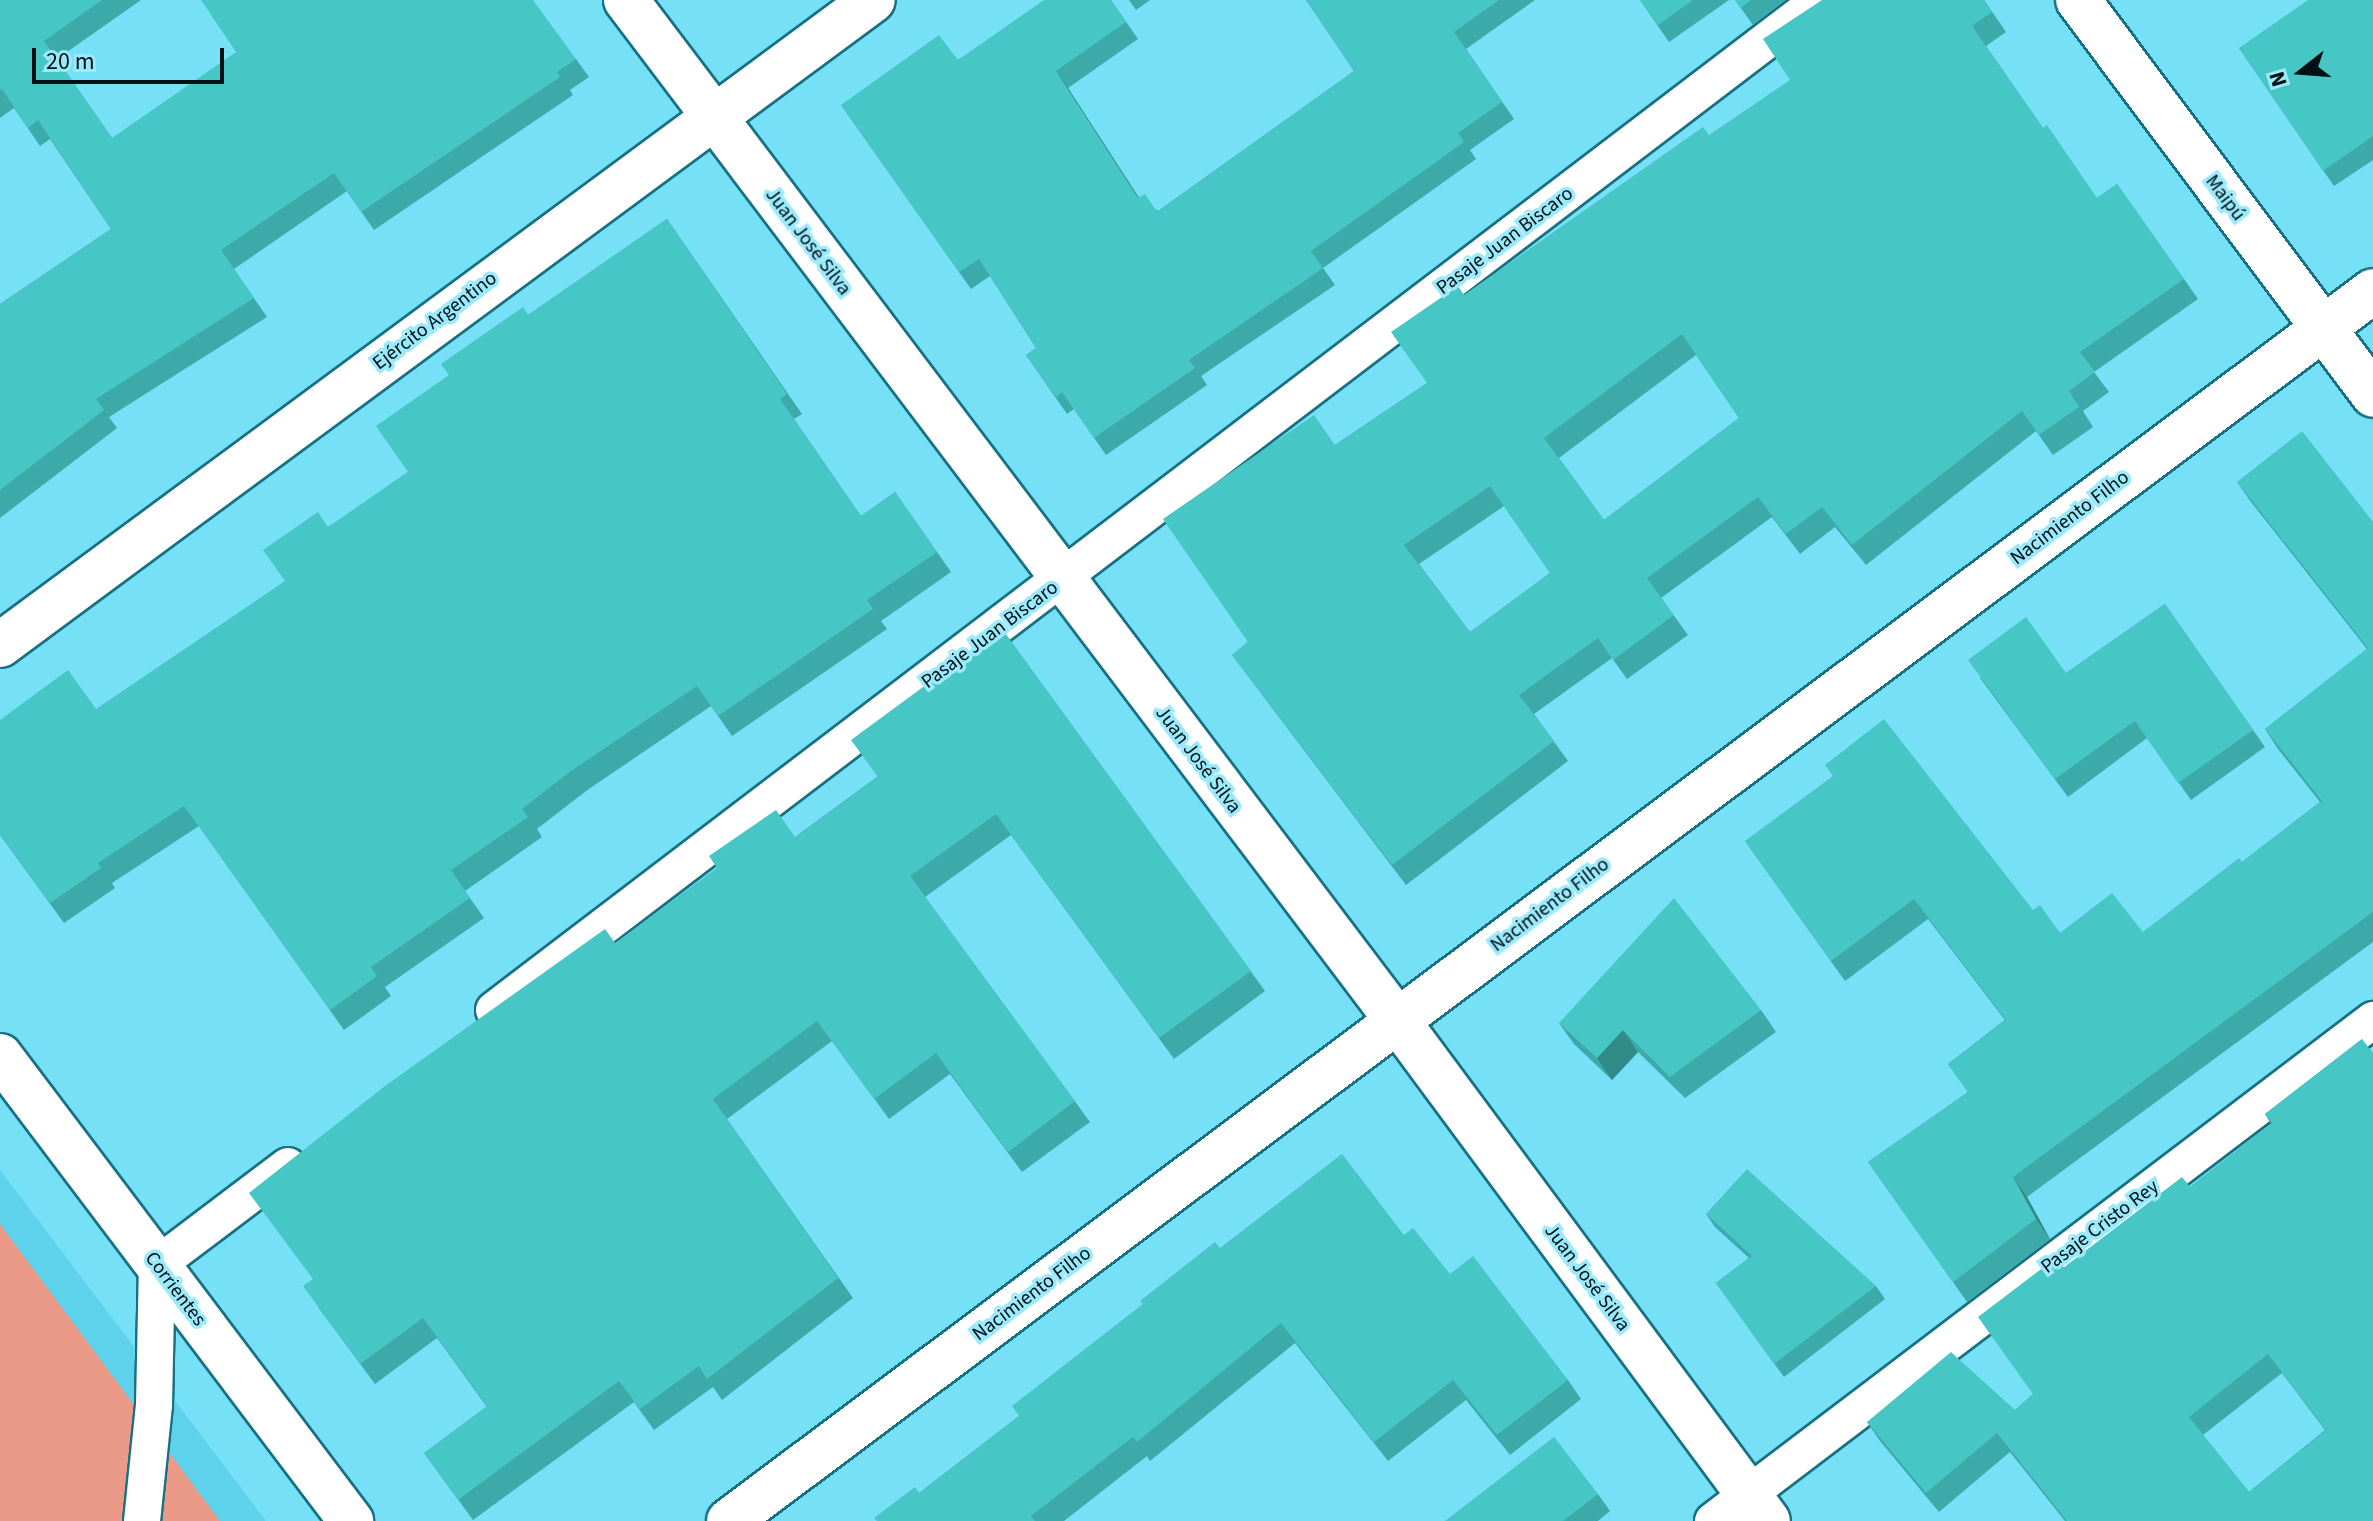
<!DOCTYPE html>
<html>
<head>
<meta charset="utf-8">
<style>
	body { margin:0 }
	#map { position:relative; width:2373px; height:1521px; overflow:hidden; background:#76e0f7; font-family:"Source Sans 3",sans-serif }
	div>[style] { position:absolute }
	.built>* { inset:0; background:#5dd2ea }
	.green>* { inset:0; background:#ea9a87 }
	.roads { filter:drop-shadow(2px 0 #187182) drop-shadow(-2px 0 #187182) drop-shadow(0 2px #187182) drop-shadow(0 -2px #187182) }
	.lane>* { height:36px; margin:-18px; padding:0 18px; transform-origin:18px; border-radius:18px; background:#fff }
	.street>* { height:44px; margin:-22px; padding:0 22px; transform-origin:22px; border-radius:22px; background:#fff }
	.wall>* { inset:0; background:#3caaa9 }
	.shaded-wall>* { inset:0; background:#318b89 }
	.building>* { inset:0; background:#46c6c4 }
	span { translate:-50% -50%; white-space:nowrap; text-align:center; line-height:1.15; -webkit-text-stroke:7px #9aeafc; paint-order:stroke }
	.street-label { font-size:20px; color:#001015 }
	.north { position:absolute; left:2261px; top:32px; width:80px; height:80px; -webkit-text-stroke:6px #9aeafc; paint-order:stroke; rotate:253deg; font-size:22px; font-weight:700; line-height:32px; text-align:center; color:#001015 }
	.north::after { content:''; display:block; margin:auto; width:28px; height:36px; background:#001015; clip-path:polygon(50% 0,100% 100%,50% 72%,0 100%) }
	.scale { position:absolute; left:32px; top:48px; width:192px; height:36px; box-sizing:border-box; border:4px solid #001015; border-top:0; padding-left:10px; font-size:24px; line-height:28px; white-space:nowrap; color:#001015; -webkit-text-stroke:6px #9aeafc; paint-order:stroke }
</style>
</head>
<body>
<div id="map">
	<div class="built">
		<div style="clip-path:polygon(0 1170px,266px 1521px,0 1521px)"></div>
	</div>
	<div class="green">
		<div style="clip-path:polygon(0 1224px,220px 1521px,0 1521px)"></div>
	</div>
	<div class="roads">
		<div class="lane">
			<div style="left:494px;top:1010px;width:1667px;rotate:-37.3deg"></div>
			<div style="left:142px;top:1521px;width:117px;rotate:-84.1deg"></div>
			<div style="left:154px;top:1405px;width:140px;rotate:-88.8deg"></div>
			<div style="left:157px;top:1265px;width:164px;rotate:-37.1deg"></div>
			<div style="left:1713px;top:1521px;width:829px;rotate:-37.2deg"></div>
		</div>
		<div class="street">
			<div style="left:626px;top:0;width:1279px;rotate:52.92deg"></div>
			<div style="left:1397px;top:1020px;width:623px;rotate:53.48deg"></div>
			<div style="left:2078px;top:0;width:493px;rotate:53.2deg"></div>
			<div style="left:0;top:645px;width:1085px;rotate:-36.46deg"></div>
			<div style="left:0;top:1056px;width:583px;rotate:52.95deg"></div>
			<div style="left:729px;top:1521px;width:2053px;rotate:-36.8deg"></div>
		</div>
	</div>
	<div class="wall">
		<div style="clip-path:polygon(0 0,141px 0,57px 59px,112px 138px,576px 59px,589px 77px,570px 90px,573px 95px,374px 230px,347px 191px,234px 269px,267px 317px,109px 417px,117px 428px,0 518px,0 304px,111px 229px,50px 139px,40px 146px,14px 108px,0 118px)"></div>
		<div style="clip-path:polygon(1111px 0,1138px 39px,1068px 88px,1139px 198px,1158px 211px,1354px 71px,1306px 0,1535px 0,1466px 49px,1514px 119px,1470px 150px,1476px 159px,1323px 268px,1335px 285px,1201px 376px,1207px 385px,1106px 455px,1074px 409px,1067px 414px,1026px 355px,1036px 348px,990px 276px,971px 289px,841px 105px)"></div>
		<div style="clip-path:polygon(1129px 0,1150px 0,1136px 10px)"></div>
		<div style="clip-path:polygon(1640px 0,1729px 0,1669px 42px)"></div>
		<div style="clip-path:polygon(1735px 0,1785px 0,1753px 25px)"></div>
		<div style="clip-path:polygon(evenodd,1984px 0,2006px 32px,1986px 46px,2043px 128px,2097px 198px,2117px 184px,2198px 299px,2094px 372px,2109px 392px,2083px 411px,2093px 427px,2053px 455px,2036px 431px,1866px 565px,1835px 527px,1800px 554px,1772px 517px,1661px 598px,1688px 635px,1627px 679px,1612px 658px,1534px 714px,1568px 761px,1406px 885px,1232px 655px,1248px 642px,1335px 445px,1427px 383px,1464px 295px,1709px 135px,1984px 0,1696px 355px,1739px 418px,1604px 520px,1559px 458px,1696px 355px,1984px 0,1504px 506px,1550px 573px,1470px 632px,1419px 564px,1504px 506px)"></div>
		<div style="clip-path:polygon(2373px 0,2373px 160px,2334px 186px,2239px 48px)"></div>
		<div style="clip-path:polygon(667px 219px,802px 414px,794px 419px,861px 516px,895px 492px,951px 572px,881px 621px,887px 629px,732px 736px,711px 706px,586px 791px,537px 829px,542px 837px,465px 891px,484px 918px,385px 987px,391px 996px,344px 1030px,199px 826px,112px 883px,115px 888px,64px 923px,0 835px,285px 581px,329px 527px,408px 472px,449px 375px,528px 315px)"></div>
		<div style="clip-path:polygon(2237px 482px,2373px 522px,2373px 942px,2027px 1197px,2050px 1239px,1967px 1302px,1868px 1162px,1968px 1092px,1948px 1064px,2005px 1020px,1928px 919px,1845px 981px,1745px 841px,2033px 910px,2060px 933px,2143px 932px,2242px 862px,2320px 802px,2278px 749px,2265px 729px,2367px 649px,2251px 502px)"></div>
		<div style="clip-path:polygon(2165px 604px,2265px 747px,2191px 800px,2147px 738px,2068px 797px,1980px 678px,2066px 673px)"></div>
		<div style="clip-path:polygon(1002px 629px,1265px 991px,1174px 1059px,1011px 835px,925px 897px,1090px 1122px,1022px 1172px,950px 1074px,889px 1119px,832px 1041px,727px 1119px,853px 1298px,722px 1400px,713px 1387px,654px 1430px,634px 1402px,473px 1520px,424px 1453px,487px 1407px,437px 1338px,375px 1384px,318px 1307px,615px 943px,795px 837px,877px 777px)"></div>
		<div style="clip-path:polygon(1761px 1010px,1776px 1032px,1685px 1098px,1638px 1052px,1612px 1080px,1574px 1044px,1559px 1023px)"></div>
		<div style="clip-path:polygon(evenodd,2362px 1039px,2373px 1521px,2065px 1521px,2010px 1452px,1939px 1512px,1880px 1441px,1867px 1422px,2015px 1410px,2033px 1394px,2057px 1257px,2064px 1268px,2190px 1187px,2271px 1124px,2265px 1114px,2362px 1039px,2282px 1373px,2325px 1430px,2249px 1492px,2203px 1435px,2282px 1373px)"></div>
		<div style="clip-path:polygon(1706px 1214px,1876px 1286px,1885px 1299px,1784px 1377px,1716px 1283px,1749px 1258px,1715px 1227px)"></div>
		<div style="clip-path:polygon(1404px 1235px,1450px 1274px,1568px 1380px,1581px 1399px,1510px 1455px,1466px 1400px,1388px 1461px,1295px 1343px,1150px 1461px,1147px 1456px,1064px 1521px,877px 1521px,919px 1493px,1019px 1416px,1220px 1248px)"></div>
		<div style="clip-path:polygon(1598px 1494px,1610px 1511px,1598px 1521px,1445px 1521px)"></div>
	</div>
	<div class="shaded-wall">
		<div style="clip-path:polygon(1056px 71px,1068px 88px,1150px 215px,1138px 198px)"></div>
		<div style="clip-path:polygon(1623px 1030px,1638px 1052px,1612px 1080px,1597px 1058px)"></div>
		<div style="clip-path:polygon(2013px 1177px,2027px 1197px,2050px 1239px,2036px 1219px)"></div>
	</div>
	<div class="building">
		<div style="clip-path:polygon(0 0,102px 0,44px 41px,112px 138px,236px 52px,201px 0,533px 0,576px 59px,557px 72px,560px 77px,361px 212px,334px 173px,221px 250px,254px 298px,96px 399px,104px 410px,0 490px,0 304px,111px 229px,38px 120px,28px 128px,2px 89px,0 90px)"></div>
		<div style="clip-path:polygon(1044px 0,1111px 0,1126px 22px,1056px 71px,1138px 198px,1145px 194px,1157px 212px,1354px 71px,1306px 0,1499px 0,1454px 32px,1502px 102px,1458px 133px,1464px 142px,1311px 251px,1323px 268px,1189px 360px,1195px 368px,1094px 438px,1062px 392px,1056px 397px,1026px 355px,1036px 348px,979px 259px,959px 272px,841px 105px,939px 35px,958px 60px)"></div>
		<div style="clip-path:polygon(1640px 0,1693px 0,1658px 25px)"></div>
		<div style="clip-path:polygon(1735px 0,1751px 0,1741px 8px)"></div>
		<div style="clip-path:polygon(evenodd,1822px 0,1983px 0,1992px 12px,1972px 26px,2043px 128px,2047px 125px,2097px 198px,2117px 184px,2184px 279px,2080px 352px,2095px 372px,2069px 391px,2079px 407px,2039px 435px,2022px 411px,1852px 545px,1822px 507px,1786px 534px,1758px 497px,1647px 578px,1674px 615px,1613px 660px,1598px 638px,1519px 695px,1554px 741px,1392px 865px,1232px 655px,1248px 642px,1163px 519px,1314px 415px,1335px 445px,1427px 383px,1391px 332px,1458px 286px,1464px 295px,1703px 127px,1709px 135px,1790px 80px,1763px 39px,1822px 0,1682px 334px,1739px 418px,1604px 520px,1544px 438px,1682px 334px,1822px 0,1490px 486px,1550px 573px,1470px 632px,1404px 545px,1490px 486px)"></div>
		<div style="clip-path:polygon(2308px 0,2373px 0,2373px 136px,2323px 171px,2239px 48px)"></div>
		<div style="clip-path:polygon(667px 219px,787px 394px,780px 399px,861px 516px,895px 492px,937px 552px,867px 600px,873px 609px,718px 716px,697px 686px,571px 771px,522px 809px,528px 817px,451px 870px,470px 898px,371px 967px,377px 976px,330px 1010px,184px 806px,98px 863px,101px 868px,50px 903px,0 835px,0 720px,68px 670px,96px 709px,285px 581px,263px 550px,318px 512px,328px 527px,408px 472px,376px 426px,449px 375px,441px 364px,523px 307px,528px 315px)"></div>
		<div style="clip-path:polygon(2302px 431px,2373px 522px,2373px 912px,2013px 1177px,2036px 1219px,1953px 1282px,1868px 1162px,1968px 1092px,1948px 1064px,2006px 1020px,1914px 899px,1831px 961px,1745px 841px,1833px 776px,1825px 765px,1884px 719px,2033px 910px,2040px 905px,2060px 933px,2112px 893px,2143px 932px,2239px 858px,2242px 862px,2322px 801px,2265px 729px,2368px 648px,2237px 482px)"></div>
		<div style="clip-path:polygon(2165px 604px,2253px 730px,2178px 783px,2135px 721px,2055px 779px,1968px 660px,2026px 617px,2066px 673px)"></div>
		<div style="clip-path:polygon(1002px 629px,1251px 971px,1159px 1038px,996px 814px,910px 876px,1075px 1101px,1008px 1152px,936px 1053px,874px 1099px,817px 1021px,713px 1099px,838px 1278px,707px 1379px,699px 1366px,640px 1409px,619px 1381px,458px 1500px,424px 1453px,487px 1406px,423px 1318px,360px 1364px,303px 1286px,313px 1279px,249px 1193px,385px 1086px,605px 929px,615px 943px,717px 868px,709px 856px,776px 810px,795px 837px,878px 777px,851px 740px)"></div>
		<div style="clip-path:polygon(1674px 898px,1761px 1010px,1670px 1077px,1623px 1030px,1597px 1058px,1559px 1023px)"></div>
		<div style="clip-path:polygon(evenodd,2362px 1039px,2373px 1053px,2373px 1521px,2067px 1521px,1997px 1433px,1926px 1493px,1867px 1422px,1951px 1352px,2015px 1410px,2033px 1394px,1978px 1317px,2057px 1257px,2063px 1268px,2182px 1177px,2190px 1187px,2272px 1123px,2265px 1114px,2362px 1039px,2268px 1354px,2326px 1430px,2249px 1492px,2189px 1417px,2268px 1354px)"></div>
		<div style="clip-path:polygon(1342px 1154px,1404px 1235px,1413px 1228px,1450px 1274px,1473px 1256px,1568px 1380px,1497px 1435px,1453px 1380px,1374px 1442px,1281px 1323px,1137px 1442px,1133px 1437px,1031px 1516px,1035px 1521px,877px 1521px,874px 1518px,915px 1487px,919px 1493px,1019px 1416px,1012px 1406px,1143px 1304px,1140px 1301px,1215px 1242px,1220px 1248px)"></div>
		<div style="clip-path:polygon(1747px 1169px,1876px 1286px,1774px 1364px,1716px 1283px,1752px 1256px,1706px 1214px)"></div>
		<div style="clip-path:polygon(1554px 1437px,1598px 1494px,1563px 1521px,1445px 1521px)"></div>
	</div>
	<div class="street-label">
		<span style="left:2225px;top:198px;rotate:53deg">Maipú</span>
		<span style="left:1505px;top:241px;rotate:-37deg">Pasaje Juan Biscaro</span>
		<span style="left:808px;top:242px;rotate:53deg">Juan José Silva</span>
		<span style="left:435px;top:321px;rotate:-37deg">Ejército Argentino</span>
		<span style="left:2070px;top:518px;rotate:-37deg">Nacimiento Filho</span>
		<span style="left:990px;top:635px;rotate:-37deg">Pasaje Juan Biscaro</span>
		<span style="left:1198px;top:760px;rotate:53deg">Juan José Silva</span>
		<span style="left:1550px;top:905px;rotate:-37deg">Nacimiento Filho</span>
		<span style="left:2100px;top:1227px;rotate:-37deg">Pasaje Cristo Rey</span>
		<span style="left:1587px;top:1278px;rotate:53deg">Juan José Silva</span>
		<span style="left:175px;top:1289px;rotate:53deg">Corrientes</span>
		<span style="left:1032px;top:1294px;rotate:-37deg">Nacimiento Filho</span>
	</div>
	<div class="north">N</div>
	<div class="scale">20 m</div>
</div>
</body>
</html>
